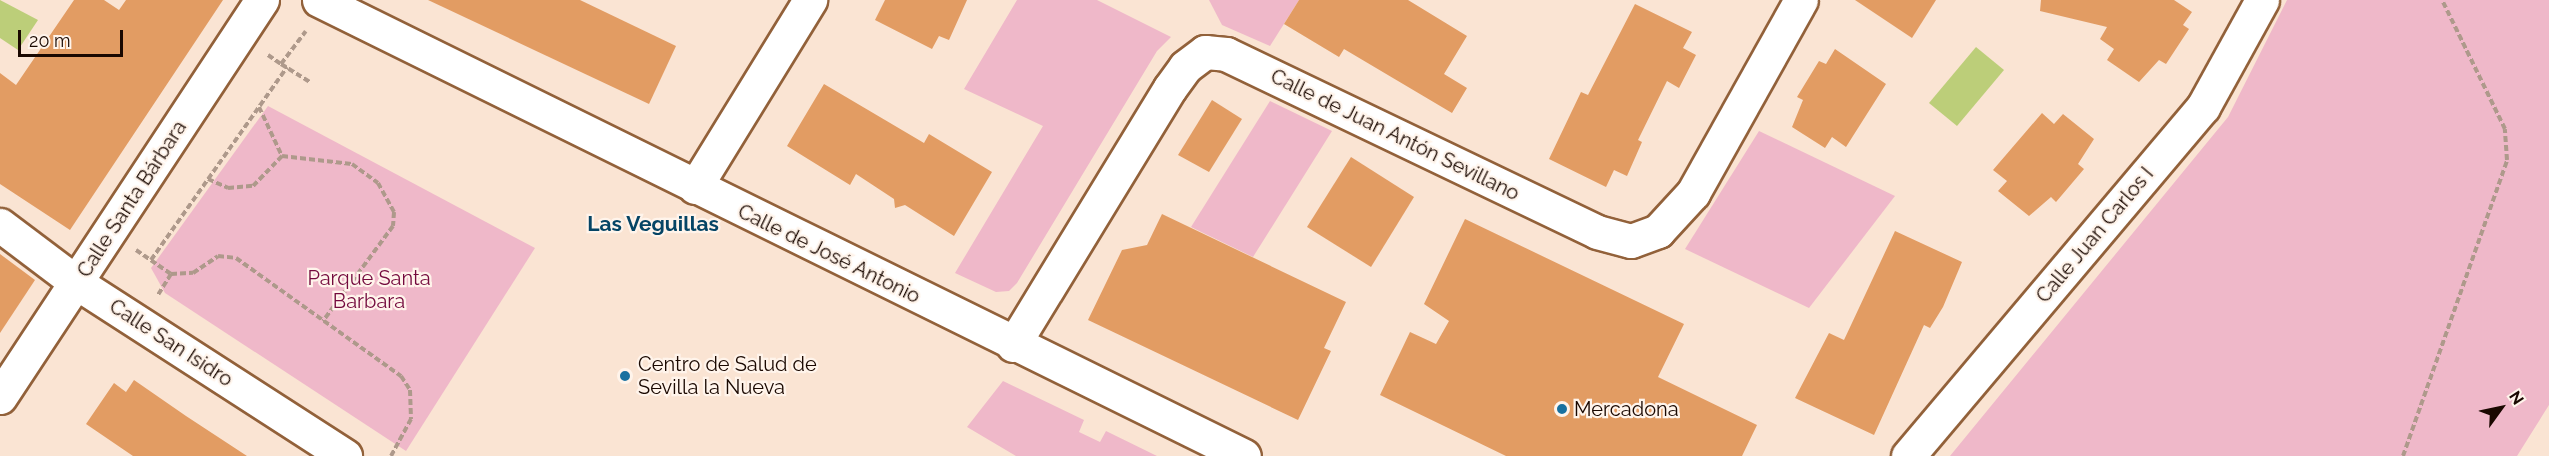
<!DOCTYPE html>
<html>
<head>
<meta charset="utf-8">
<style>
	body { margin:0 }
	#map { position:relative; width:2549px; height:456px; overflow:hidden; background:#fae4d3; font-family:Raleway,sans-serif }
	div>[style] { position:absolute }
	.green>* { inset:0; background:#efb8c9 }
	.water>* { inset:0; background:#bcce79 }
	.building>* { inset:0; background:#e29c63 }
	.path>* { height:4px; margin-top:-2px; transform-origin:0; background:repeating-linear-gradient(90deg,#ae998b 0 6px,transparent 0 9px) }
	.roads { filter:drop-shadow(2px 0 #92613a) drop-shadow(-2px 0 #92613a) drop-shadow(0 2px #92613a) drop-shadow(0 -2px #92613a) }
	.street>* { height:33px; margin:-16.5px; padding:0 16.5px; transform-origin:16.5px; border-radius:16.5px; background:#fff }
	.dots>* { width:16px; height:16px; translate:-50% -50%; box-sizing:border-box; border:3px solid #fff4eb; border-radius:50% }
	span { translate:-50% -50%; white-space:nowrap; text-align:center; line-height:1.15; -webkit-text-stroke:4.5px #fff4eb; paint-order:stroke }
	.street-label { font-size:20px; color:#1a0800 }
	.park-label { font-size:20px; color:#73093d }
	.poi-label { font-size:20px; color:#1a0800 }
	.left { translate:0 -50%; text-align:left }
	.neighbourhood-label { font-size:21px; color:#054464; font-weight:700 }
	.north { position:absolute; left:2471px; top:378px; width:60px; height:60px; -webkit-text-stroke:4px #fff4eb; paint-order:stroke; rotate:57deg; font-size:16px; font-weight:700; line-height:24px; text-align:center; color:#1a0800 }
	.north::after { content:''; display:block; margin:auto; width:21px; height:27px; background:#1a0800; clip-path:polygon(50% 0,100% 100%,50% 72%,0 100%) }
	.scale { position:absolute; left:18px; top:30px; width:105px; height:27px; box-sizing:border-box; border:3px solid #1a0800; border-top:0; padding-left:8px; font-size:18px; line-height:21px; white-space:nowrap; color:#1a0800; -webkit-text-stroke:4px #fff4eb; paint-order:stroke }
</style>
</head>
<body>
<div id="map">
	<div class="green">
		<div style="clip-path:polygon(1017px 0,1097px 0,1171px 37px,1157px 51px,1017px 283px,1009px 291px,996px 292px,955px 273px,1043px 126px,964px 89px)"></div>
		<div style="clip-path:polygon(1209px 0,1299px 0,1270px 46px,1222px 25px)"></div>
		<div style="clip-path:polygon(2287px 0,2549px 0,2549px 405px,2517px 456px,1950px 456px,2228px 117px)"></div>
		<div style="clip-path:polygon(1270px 101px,1332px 131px,1253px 257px,1191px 227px)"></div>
		<div style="clip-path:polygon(268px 106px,535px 248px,406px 451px,165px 293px,151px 268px)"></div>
		<div style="clip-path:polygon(1759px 131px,1895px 196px,1809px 308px,1685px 249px)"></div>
		<div style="clip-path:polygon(1003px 381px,1084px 420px,1079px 432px,1100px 442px,1106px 431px,1157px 456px,1016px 456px,967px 427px)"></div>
	</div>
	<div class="water">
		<div style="clip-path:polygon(0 0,38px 20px,18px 50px,0 38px)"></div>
		<div style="clip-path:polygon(1976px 47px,2004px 70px,1957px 126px,1929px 103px)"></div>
	</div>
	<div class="building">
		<div style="clip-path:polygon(74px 0,104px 0,119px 10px,126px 0,223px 0,70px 230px,0 184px,0 73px,16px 85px)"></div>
		<div style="clip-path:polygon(428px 0,580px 0,676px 46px,649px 104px)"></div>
		<div style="clip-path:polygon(885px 0,967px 0,949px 40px,939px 36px,932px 49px,875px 20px)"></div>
		<div style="clip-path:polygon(1299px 0,1408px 0,1467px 36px,1444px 74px,1467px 88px,1452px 113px,1344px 49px,1339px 57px,1284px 24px)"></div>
		<div style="clip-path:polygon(1855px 0,1936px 0,1912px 38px)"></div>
		<div style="clip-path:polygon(2041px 0,2174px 0,2192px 12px,2183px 25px,2189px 29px,2166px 64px,2159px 60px,2139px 82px,2107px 60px,2114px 49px,2100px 39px,2107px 27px,2040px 11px)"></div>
		<div style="clip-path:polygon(1635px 4px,1692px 32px,1683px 48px,1696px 55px,1679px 88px,1667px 81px,1638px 140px,1642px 142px,1627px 176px,1614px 170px,1606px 187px,1549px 159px,1581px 92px,1588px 95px)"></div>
		<div style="clip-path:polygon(1835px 49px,1886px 84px,1846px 147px,1832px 137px,1825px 148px,1792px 127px,1803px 100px,1797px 97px,1819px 61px,1826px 64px)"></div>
		<div style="clip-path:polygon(824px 84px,924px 143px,929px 134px,992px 172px,954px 236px,905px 205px,895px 208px,894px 199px,856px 174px,850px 185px,787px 146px)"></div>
		<div style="clip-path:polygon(1212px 100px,1242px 119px,1209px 172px,1178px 155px)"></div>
		<div style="clip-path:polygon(2042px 113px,2054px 124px,2063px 114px,2094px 139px,2078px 164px,2084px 169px,2056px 202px,2051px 197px,2029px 216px,1998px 191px,2007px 181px,1993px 170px)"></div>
		<div style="clip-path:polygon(1351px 157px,1414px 197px,1371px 267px,1307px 227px)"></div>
		<div style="clip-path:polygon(1162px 214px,1346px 302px,1324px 348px,1331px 351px,1298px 420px,1088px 320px,1122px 250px,1147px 245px)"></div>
		<div style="clip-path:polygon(1465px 219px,1684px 324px,1658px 377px,1757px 425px,1742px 456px,1506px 456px,1380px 395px,1410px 332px,1436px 344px,1449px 321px,1424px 304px)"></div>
		<div style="clip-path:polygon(1895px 231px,1962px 262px,1943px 307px,1930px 328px,1924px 325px,1874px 435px,1795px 398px,1829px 333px,1844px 340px)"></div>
		<div style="clip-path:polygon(0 254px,35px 280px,0 333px)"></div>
		<div style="clip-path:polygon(134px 380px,186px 416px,247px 456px,133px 456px,86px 424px,114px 383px,126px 392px)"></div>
	</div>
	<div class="path">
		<div style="left:268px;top:55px;width:16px;rotate:35deg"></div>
		<div style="left:281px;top:64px;width:41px;rotate:-52.9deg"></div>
		<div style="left:281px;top:64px;width:34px;rotate:32deg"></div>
		<div style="left:259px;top:107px;width:54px;rotate:64.9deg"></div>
		<div style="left:282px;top:156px;width:70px;rotate:6.5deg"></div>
		<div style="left:352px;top:164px;width:32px;rotate:36deg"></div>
		<div style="left:378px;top:183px;width:33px;rotate:61deg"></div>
		<div style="left:394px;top:212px;width:14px;rotate:94deg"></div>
		<div style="left:393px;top:226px;width:118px;rotate:126.4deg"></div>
		<div style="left:208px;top:179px;width:22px;rotate:24deg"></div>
		<div style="left:228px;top:188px;width:25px;rotate:-5deg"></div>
		<div style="left:253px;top:186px;width:42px;rotate:-46deg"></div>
		<div style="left:136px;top:250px;width:42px;rotate:34.4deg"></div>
		<div style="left:171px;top:274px;width:25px;rotate:122deg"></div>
		<div style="left:151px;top:260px;width:236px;rotate:-54.8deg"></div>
		<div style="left:171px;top:274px;width:22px;rotate:-3deg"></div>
		<div style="left:193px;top:273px;width:30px;rotate:-34deg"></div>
		<div style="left:218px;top:256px;width:18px;rotate:6deg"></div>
		<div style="left:236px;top:258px;width:203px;rotate:35.6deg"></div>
		<div style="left:401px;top:376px;width:17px;rotate:57deg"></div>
		<div style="left:410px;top:390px;width:29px;rotate:88deg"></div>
		<div style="left:411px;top:419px;width:42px;rotate:118.4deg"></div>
		<div style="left:2403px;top:456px;width:314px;rotate:-70.6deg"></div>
		<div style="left:2507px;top:160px;width:31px;rotate:-94deg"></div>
		<div style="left:2505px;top:129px;width:144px;rotate:-116deg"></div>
	</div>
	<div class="roads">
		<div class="street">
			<div style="left:319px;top:0;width:1031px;rotate:26.24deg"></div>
			<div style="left:695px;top:187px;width:220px;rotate:-58.4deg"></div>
			<div style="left:0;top:225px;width:96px;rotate:37deg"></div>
			<div style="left:77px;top:283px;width:319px;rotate:32.8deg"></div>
			<div style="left:1013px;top:345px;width:301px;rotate:-58.6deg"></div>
			<div style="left:1170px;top:88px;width:26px;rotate:-54deg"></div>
			<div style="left:1185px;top:67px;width:25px;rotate:-37deg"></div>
			<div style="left:1205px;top:52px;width:21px;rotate:5deg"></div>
			<div style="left:1226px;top:54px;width:411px;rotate:25.6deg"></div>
			<div style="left:1597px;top:232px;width:35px;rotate:15deg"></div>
			<div style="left:1631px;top:241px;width:29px;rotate:-20deg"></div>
			<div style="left:1658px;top:231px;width:52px;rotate:-47.4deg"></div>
			<div style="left:1693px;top:193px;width:221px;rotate:-60.8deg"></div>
			<div style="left:0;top:397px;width:476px;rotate:-56.6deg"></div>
			<div style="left:1908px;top:456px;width:457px;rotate:-49.8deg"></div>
			<div style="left:2203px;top:107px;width:122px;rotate:-61.1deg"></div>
		</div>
	</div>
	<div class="dots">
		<div style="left:625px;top:376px;background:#1971a0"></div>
		<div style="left:1562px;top:409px;background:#1971a0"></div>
	</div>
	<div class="street-label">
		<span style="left:1395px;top:135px;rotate:26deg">Calle de Juan Antón Sevillano</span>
		<span style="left:132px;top:199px;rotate:-57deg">Calle Santa Bárbara</span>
		<span style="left:2095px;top:235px;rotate:-50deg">Calle Juan Carlos I</span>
		<span style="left:829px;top:254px;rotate:26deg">Calle de José Antonio</span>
		<span style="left:171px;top:343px;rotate:33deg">Calle San Isidro</span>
	</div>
	<div class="park-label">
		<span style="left:369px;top:290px">Parque Santa<br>Barbara</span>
	</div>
	<div class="poi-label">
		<span class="left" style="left:638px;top:376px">Centro de Salud de<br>Sevilla la Nueva</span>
		<span class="left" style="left:1574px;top:409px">Mercadona</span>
	</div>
	<div class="neighbourhood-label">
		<span style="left:653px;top:224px">Las Veguillas</span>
	</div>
	<div class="north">N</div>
	<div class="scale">20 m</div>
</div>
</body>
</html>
